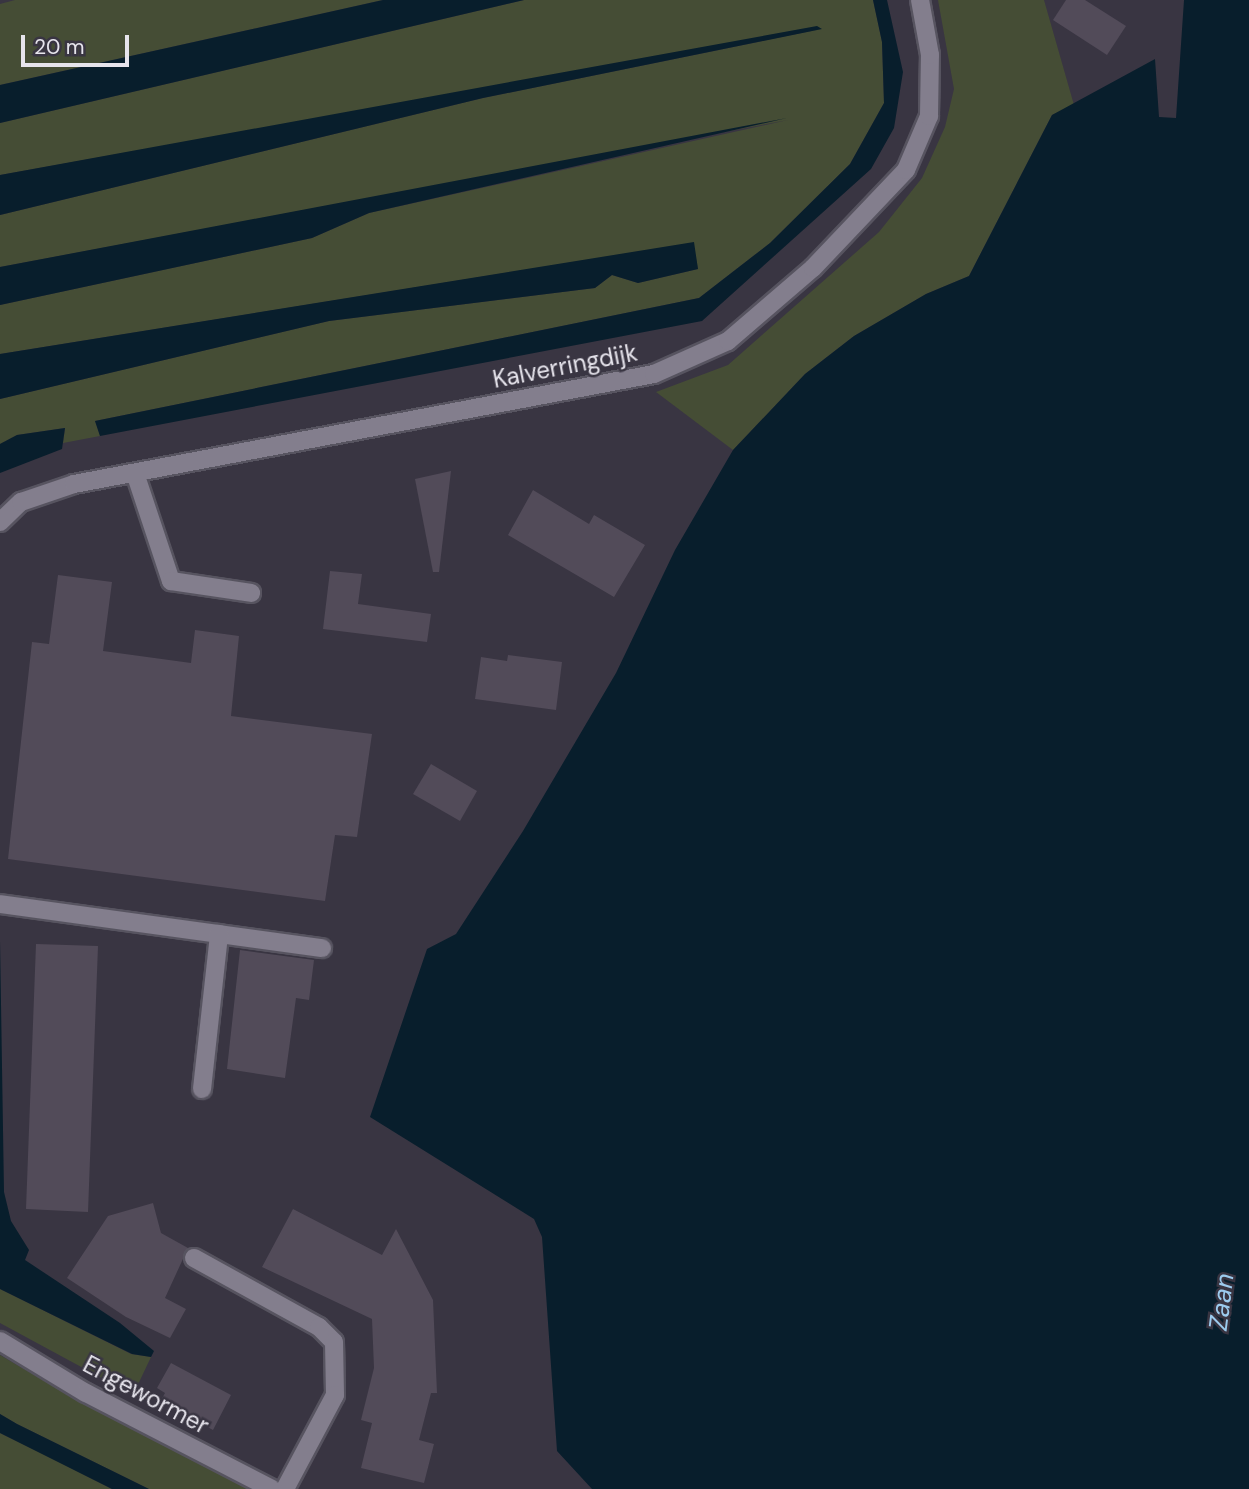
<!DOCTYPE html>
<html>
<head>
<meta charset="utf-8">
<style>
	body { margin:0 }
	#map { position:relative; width:1249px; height:1489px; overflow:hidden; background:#393542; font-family:"DM Sans",sans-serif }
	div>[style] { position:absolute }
	.green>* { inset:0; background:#454d35 }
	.water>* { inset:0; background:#081e2c }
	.building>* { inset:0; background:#524b59 }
	.roads { filter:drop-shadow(2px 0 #575460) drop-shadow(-2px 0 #575460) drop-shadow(0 2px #575460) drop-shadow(0 -2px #575460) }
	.minor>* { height:18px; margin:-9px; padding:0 9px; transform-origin:9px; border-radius:9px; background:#837e8d }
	span { translate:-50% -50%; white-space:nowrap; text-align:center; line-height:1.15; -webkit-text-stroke:5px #393542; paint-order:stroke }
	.street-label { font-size:24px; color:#e6e4ec }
	.water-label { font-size:26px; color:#9ccbee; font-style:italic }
	.scale { position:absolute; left:21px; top:35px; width:108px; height:32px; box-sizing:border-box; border:4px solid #e6e4ec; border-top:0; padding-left:9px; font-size:21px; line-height:24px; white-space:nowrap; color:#e6e4ec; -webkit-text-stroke:5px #393542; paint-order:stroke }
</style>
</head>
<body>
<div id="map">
	<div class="green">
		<div style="clip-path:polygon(15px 0,383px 0,0 85px,0 4px)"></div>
		<div style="clip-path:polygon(524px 0,873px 0,882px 42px,884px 103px,850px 164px,770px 243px,699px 298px,95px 421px,100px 436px,63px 443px,65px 428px,17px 435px,0 444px,0 399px,329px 321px,595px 288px,612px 275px,638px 283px,698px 269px,693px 243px,0 354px,0 305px,312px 238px,369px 213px,788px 120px,0 267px,0 215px,483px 98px,821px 29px,0 175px,0 123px)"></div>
		<div style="clip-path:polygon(938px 0,1044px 0,1074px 105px,1052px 115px,969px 276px,926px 294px,854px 336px,805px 374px,733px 450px,656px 392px,728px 365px,879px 232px,922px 178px,945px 127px,954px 89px)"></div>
		<div style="clip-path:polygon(0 1289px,131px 1354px,151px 1357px,133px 1395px,0 1323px)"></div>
		<div style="clip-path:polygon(0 1355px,60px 1390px,251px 1489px,149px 1489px,17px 1424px,0 1414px)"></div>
		<div style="clip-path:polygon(0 1433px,49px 1457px,112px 1489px,0 1489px)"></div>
	</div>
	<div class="water">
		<div style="clip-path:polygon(383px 0,524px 0,0 123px,0 85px)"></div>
		<div style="clip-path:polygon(873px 0,887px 0,903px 72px,894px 128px,871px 169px,702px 321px,100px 436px,95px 421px,699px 298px,770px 243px,850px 164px,884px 103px,882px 42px)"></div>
		<div style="clip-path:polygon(1184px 0,1249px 0,1249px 1489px,592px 1489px,557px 1451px,542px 1237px,534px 1219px,370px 1117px,427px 949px,456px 934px,523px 831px,616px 673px,675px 550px,733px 450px,805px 374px,854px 336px,926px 294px,969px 276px,1052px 115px,1155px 59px,1159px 117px,1176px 118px)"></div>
		<div style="clip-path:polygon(817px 26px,822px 29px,483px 98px,0 215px,0 175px)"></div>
		<div style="clip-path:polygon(787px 118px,369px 213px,312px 238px,0 305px,0 267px)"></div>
		<div style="clip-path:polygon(694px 242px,698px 269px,638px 283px,612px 275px,595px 288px,329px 321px,0 399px,0 354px)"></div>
		<div style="clip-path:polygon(65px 428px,62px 449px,0 473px,0 444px,17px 435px)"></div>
		<div style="clip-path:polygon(0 940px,4px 1192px,11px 1221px,29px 1250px,25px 1260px,120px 1323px,154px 1351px,151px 1357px,132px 1354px,0 1289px)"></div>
		<div style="clip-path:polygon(0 1414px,17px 1424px,149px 1489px,112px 1489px,0 1433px)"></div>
	</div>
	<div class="building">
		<div style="clip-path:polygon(1066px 0,1085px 0,1126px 26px,1107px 55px,1053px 20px)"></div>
		<div style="clip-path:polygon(451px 471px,439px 572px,433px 572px,415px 479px)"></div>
		<div style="clip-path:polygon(533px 490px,589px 524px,594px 515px,645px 545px,614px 597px,508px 535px)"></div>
		<div style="clip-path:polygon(330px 571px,362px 574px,358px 604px,431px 614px,427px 642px,323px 629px)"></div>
		<div style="clip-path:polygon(58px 575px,112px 582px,103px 651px,191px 663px,195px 630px,239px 636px,231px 716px,372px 734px,357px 837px,335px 835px,325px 901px,8px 859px,32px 642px,49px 644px)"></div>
		<div style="clip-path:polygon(508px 655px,562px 662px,556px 710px,475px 699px,481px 657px,507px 661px)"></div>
		<div style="clip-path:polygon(431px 764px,477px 791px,460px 821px,413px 794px)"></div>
		<div style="clip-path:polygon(36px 944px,98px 946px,88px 1212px,26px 1209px)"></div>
		<div style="clip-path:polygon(240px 950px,314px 960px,309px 1000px,296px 998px,285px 1078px,227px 1069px)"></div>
		<div style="clip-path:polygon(153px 1203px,161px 1233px,188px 1248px,165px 1298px,186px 1309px,170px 1338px,126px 1317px,67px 1278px,108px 1216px)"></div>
		<div style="clip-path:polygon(293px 1209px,382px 1255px,396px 1229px,433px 1300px,437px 1393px,431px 1393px,419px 1440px,434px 1444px,424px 1483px,361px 1468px,372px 1423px,361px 1420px,374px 1368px,372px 1319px,262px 1267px)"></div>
		<div style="clip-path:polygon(171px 1363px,231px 1395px,213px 1430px,160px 1402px,165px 1393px,157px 1388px)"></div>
	</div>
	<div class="roads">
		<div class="minor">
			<div style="left:135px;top:473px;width:114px;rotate:71.6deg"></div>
			<div style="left:171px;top:581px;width:81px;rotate:8.5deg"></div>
			<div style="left:0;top:522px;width:29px;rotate:-44deg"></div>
			<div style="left:21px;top:502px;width:56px;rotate:-18.8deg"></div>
			<div style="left:74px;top:484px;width:590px;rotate:-10.74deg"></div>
			<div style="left:654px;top:374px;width:81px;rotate:-24deg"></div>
			<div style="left:728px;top:341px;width:112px;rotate:-40.7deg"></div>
			<div style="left:813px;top:268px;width:135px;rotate:-46.5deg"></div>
			<div style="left:906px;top:170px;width:59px;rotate:-66.9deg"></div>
			<div style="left:929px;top:116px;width:61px;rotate:-89.1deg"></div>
			<div style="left:930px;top:55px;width:56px;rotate:-100.3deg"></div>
			<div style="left:0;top:904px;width:325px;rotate:7.8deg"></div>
			<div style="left:202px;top:1089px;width:156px;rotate:-83.7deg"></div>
			<div style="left:194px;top:1258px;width:143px;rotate:28.9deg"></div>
			<div style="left:319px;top:1327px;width:21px;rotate:45deg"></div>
			<div style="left:334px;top:1342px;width:53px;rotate:88.9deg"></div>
			<div style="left:335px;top:1395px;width:106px;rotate:118deg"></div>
			<div style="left:0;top:1341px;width:100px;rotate:31.2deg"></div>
			<div style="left:86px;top:1393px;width:209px;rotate:27.3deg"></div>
		</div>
	</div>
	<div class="street-label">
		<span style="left:565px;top:366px;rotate:-11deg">Kalverringdijk</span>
		<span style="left:146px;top:1395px;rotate:28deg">Engewormer</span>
	</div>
	<div class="water-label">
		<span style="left:1222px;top:1302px;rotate:-83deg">Zaan</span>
	</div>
	<div class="scale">20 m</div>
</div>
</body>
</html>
